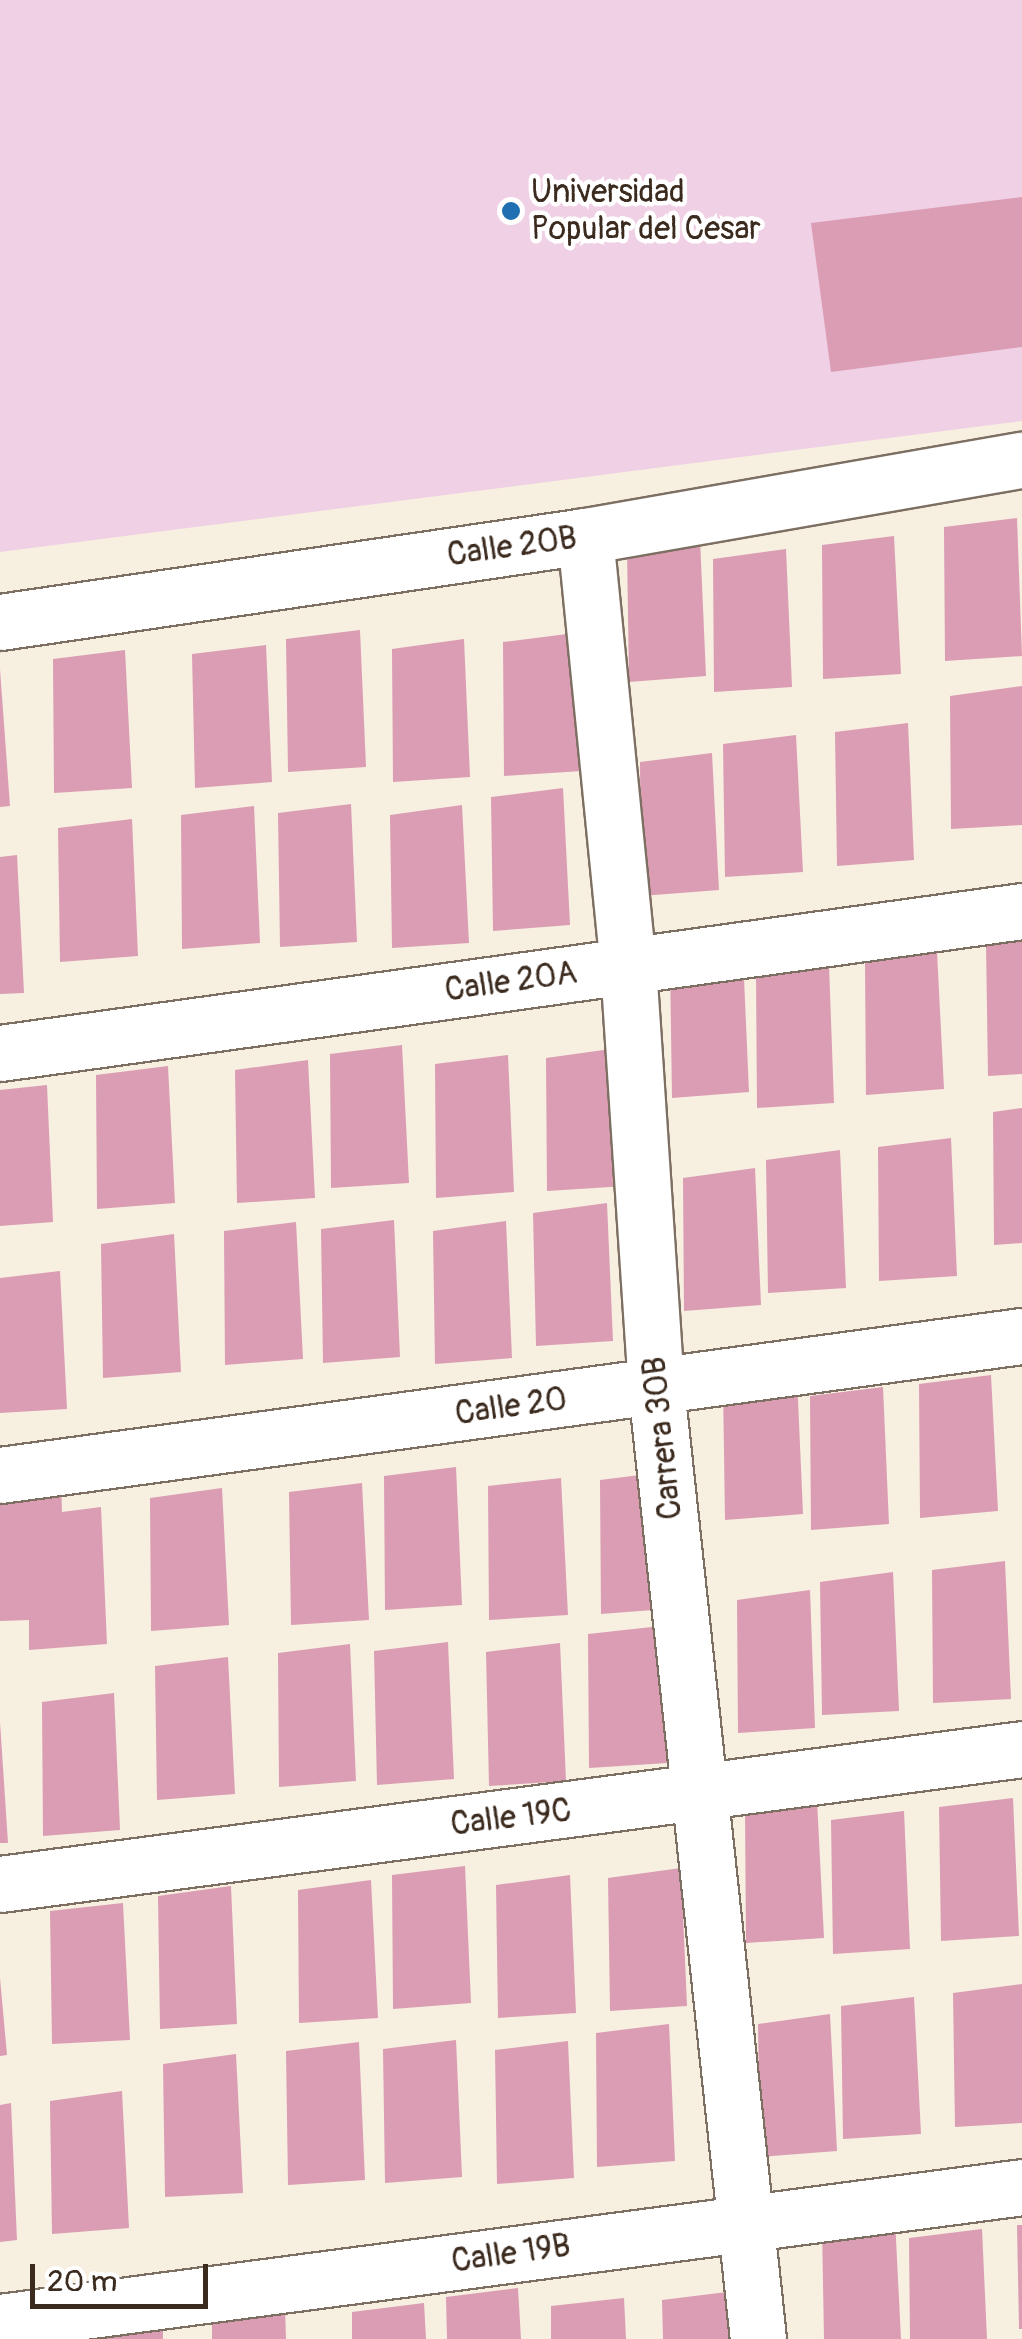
<!DOCTYPE html>
<html>
<head>
<meta charset="utf-8">
<style>
	body { margin:0 }
	#map { position:relative; width:1022px; height:2339px; overflow:hidden; background:#f7efe0; font-family:Pangolin,sans-serif }
	div>[style] { position:absolute }
	.built>* { inset:0; background:#f0d0e5 }
	.building>* { inset:0; background:#db9db4 }
	.roads { filter:drop-shadow(2px 0 #7d6f62) drop-shadow(-2px 0 #7d6f62) drop-shadow(0 2px #7d6f62) drop-shadow(0 -2px #7d6f62) }
	.minor>* { height:55px; margin:-27.5px; padding:0 27.5px; transform-origin:27.5px; border-radius:27.5px; background:#fff }
	.dots>* { width:28px; height:28px; translate:-50% -50%; box-sizing:border-box; border:5px solid #fff; border-radius:50% }
	span { translate:-50% -50%; white-space:nowrap; text-align:center; line-height:1.15; -webkit-text-stroke:9px #fff; paint-order:stroke }
	.poi-label { font-size:32px; color:#3b2a1e }
	.left { translate:0 -50%; text-align:left }
	.street-label { font-size:32px; color:#3b2a1e }
	.scale { position:absolute; left:30px; top:2264px; width:178px; height:45px; box-sizing:border-box; border:5px solid #3b2a1e; border-top:0; padding-left:12px; font-size:30px; line-height:35px; white-space:nowrap; color:#3b2a1e; -webkit-text-stroke:8px #fff; paint-order:stroke }
</style>
</head>
<body>
<div id="map">
	<div class="built">
		<div style="clip-path:polygon(0 0,1022px 0,1022px 421px,0 552px)"></div>
	</div>
	<div class="building">
		<div style="clip-path:polygon(1022px 197px,1022px 347px,831px 372px,811px 223px)"></div>
		<div style="clip-path:polygon(1017px 518px,1022px 656px,945px 661px,944px 527px)"></div>
		<div style="clip-path:polygon(894px 536px,901px 674px,823px 679px,822px 545px)"></div>
		<div style="clip-path:polygon(700px 539px,706px 676px,629px 682px,627px 548px)"></div>
		<div style="clip-path:polygon(786px 549px,792px 687px,714px 692px,713px 559px)"></div>
		<div style="clip-path:polygon(360px 630px,366px 767px,288px 772px,286px 639px)"></div>
		<div style="clip-path:polygon(575px 633px,582px 771px,504px 776px,503px 642px)"></div>
		<div style="clip-path:polygon(464px 639px,470px 777px,393px 782px,392px 649px)"></div>
		<div style="clip-path:polygon(266px 645px,272px 782px,195px 788px,192px 654px)"></div>
		<div style="clip-path:polygon(125px 650px,132px 788px,54px 793px,53px 659px)"></div>
		<div style="clip-path:polygon(0 669px,10px 806px,0 807px)"></div>
		<div style="clip-path:polygon(1022px 686px,1022px 825px,951px 829px,950px 696px)"></div>
		<div style="clip-path:polygon(908px 723px,914px 860px,837px 866px,835px 732px)"></div>
		<div style="clip-path:polygon(796px 735px,803px 872px,725px 877px,723px 744px)"></div>
		<div style="clip-path:polygon(712px 753px,719px 890px,641px 896px,640px 762px)"></div>
		<div style="clip-path:polygon(563px 788px,570px 925px,493px 931px,491px 797px)"></div>
		<div style="clip-path:polygon(351px 804px,357px 942px,280px 947px,278px 813px)"></div>
		<div style="clip-path:polygon(462px 805px,469px 943px,392px 948px,390px 815px)"></div>
		<div style="clip-path:polygon(254px 806px,260px 943px,182px 949px,181px 815px)"></div>
		<div style="clip-path:polygon(132px 819px,138px 956px,60px 962px,58px 828px)"></div>
		<div style="clip-path:polygon(17px 855px,24px 993px,0 994px,0 857px)"></div>
		<div style="clip-path:polygon(1022px 938px,1022px 1074px,988px 1076px,986px 943px)"></div>
		<div style="clip-path:polygon(937px 952px,944px 1089px,866px 1095px,865px 961px)"></div>
		<div style="clip-path:polygon(743px 955px,749px 1092px,672px 1098px,670px 963px)"></div>
		<div style="clip-path:polygon(829px 965px,834px 1103px,757px 1108px,756px 974px)"></div>
		<div style="clip-path:polygon(402px 1045px,409px 1183px,331px 1188px,330px 1054px)"></div>
		<div style="clip-path:polygon(618px 1048px,626px 1186px,547px 1191px,546px 1058px)"></div>
		<div style="clip-path:polygon(508px 1055px,514px 1192px,436px 1198px,435px 1064px)"></div>
		<div style="clip-path:polygon(308px 1060px,315px 1198px,237px 1203px,235px 1070px)"></div>
		<div style="clip-path:polygon(168px 1066px,175px 1203px,97px 1209px,96px 1075px)"></div>
		<div style="clip-path:polygon(47px 1085px,53px 1222px,0 1226px,0 1090px)"></div>
		<div style="clip-path:polygon(1022px 1108px,1022px 1243px,994px 1245px,993px 1112px)"></div>
		<div style="clip-path:polygon(951px 1138px,957px 1276px,879px 1281px,878px 1147px)"></div>
		<div style="clip-path:polygon(840px 1150px,846px 1288px,768px 1293px,766px 1160px)"></div>
		<div style="clip-path:polygon(755px 1168px,761px 1305px,684px 1311px,683px 1178px)"></div>
		<div style="clip-path:polygon(607px 1203px,613px 1341px,536px 1346px,533px 1213px)"></div>
		<div style="clip-path:polygon(394px 1220px,400px 1357px,323px 1363px,321px 1229px)"></div>
		<div style="clip-path:polygon(506px 1221px,512px 1358px,435px 1364px,433px 1231px)"></div>
		<div style="clip-path:polygon(296px 1222px,303px 1359px,225px 1365px,224px 1231px)"></div>
		<div style="clip-path:polygon(174px 1234px,181px 1372px,103px 1378px,101px 1244px)"></div>
		<div style="clip-path:polygon(60px 1271px,67px 1409px,0 1413px,0 1278px)"></div>
		<div style="clip-path:polygon(991px 1375px,998px 1511px,920px 1518px,919px 1384px)"></div>
		<div style="clip-path:polygon(797px 1377px,803px 1514px,725px 1520px,723px 1386px)"></div>
		<div style="clip-path:polygon(883px 1387px,889px 1524px,811px 1530px,810px 1396px)"></div>
		<div style="clip-path:polygon(456px 1467px,462px 1605px,385px 1610px,384px 1476px)"></div>
		<div style="clip-path:polygon(672px 1471px,679px 1608px,601px 1614px,600px 1480px)"></div>
		<div style="clip-path:polygon(561px 1478px,568px 1615px,489px 1620px,488px 1486px)"></div>
		<div style="clip-path:polygon(61px 1480px,62px 1512px,101px 1507px,107px 1644px,29px 1650px,29px 1620px,0 1621px,0 1487px)"></div>
		<div style="clip-path:polygon(362px 1483px,369px 1620px,291px 1625px,289px 1492px)"></div>
		<div style="clip-path:polygon(222px 1488px,229px 1625px,151px 1631px,150px 1498px)"></div>
		<div style="clip-path:polygon(1005px 1561px,1011px 1699px,933px 1703px,932px 1570px)"></div>
		<div style="clip-path:polygon(893px 1572px,899px 1711px,822px 1715px,820px 1582px)"></div>
		<div style="clip-path:polygon(810px 1590px,815px 1728px,738px 1733px,737px 1600px)"></div>
		<div style="clip-path:polygon(661px 1626px,667px 1763px,589px 1768px,588px 1634px)"></div>
		<div style="clip-path:polygon(448px 1642px,454px 1779px,377px 1785px,374px 1651px)"></div>
		<div style="clip-path:polygon(560px 1643px,566px 1781px,489px 1786px,486px 1652px)"></div>
		<div style="clip-path:polygon(350px 1644px,356px 1781px,279px 1787px,278px 1653px)"></div>
		<div style="clip-path:polygon(228px 1657px,235px 1794px,157px 1800px,155px 1666px)"></div>
		<div style="clip-path:polygon(114px 1693px,120px 1830px,43px 1836px,42px 1702px)"></div>
		<div style="clip-path:polygon(0 1722px,8px 1843px,0 1843px)"></div>
		<div style="clip-path:polygon(1013px 1798px,1019px 1936px,941px 1941px,939px 1807px)"></div>
		<div style="clip-path:polygon(817px 1800px,824px 1938px,746px 1943px,745px 1809px)"></div>
		<div style="clip-path:polygon(904px 1811px,910px 1949px,833px 1954px,831px 1820px)"></div>
		<div style="clip-path:polygon(465px 1866px,471px 2003px,393px 2009px,392px 1875px)"></div>
		<div style="clip-path:polygon(681px 1868px,687px 2006px,610px 2011px,608px 1878px)"></div>
		<div style="clip-path:polygon(570px 1875px,576px 2013px,498px 2018px,496px 1885px)"></div>
		<div style="clip-path:polygon(371px 1880px,378px 2018px,299px 2023px,298px 1890px)"></div>
		<div style="clip-path:polygon(231px 1886px,237px 2024px,160px 2029px,158px 1896px)"></div>
		<div style="clip-path:polygon(123px 1903px,130px 2040px,52px 2044px,50px 1911px)"></div>
		<div style="clip-path:polygon(0 1978px,7px 2055px,0 2056px)"></div>
		<div style="clip-path:polygon(1022px 1984px,1022px 2123px,955px 2127px,953px 1993px)"></div>
		<div style="clip-path:polygon(914px 1997px,921px 2134px,843px 2139px,841px 2006px)"></div>
		<div style="clip-path:polygon(830px 2014px,837px 2151px,760px 2157px,758px 2024px)"></div>
		<div style="clip-path:polygon(669px 2024px,675px 2161px,597px 2167px,596px 2033px)"></div>
		<div style="clip-path:polygon(456px 2040px,462px 2177px,385px 2183px,383px 2049px)"></div>
		<div style="clip-path:polygon(568px 2041px,574px 2178px,497px 2184px,495px 2050px)"></div>
		<div style="clip-path:polygon(359px 2042px,365px 2180px,288px 2185px,286px 2051px)"></div>
		<div style="clip-path:polygon(236px 2054px,243px 2193px,165px 2197px,163px 2064px)"></div>
		<div style="clip-path:polygon(122px 2091px,129px 2228px,52px 2234px,50px 2101px)"></div>
		<div style="clip-path:polygon(11px 2103px,17px 2240px,0 2242px,0 2105px)"></div>
		<div style="clip-path:polygon(895px 2219px,901px 2339px,824px 2339px,822px 2227px)"></div>
		<div style="clip-path:polygon(1017px 2225px,1022px 2225px,1022px 2329px,1019px 2329px)"></div>
		<div style="clip-path:polygon(982px 2229px,987px 2339px,910px 2339px,909px 2238px)"></div>
		<div style="clip-path:polygon(518px 2288px,521px 2339px,447px 2339px,446px 2297px)"></div>
		<div style="clip-path:polygon(735px 2291px,737px 2339px,663px 2339px,662px 2300px)"></div>
		<div style="clip-path:polygon(624px 2298px,626px 2339px,551px 2339px,551px 2306px)"></div>
		<div style="clip-path:polygon(424px 2303px,426px 2339px,352px 2339px,352px 2312px)"></div>
		<div style="clip-path:polygon(285px 2308px,286px 2339px,212px 2339px,212px 2317px)"></div>
		<div style="clip-path:polygon(163px 2327px,163px 2339px,84px 2339px,84px 2337px)"></div>
	</div>
	<div class="roads">
		<div class="minor">
			<div style="left:585px;top:536px;width:432px;rotate:84.3deg"></div>
			<div style="left:628px;top:966px;width:423px;rotate:86.2deg"></div>
			<div style="left:656px;top:1388px;width:956px;rotate:83.88deg"></div>
			<div style="left:0;top:622px;width:591px;rotate:-8.36deg"></div>
			<div style="left:585px;top:536px;width:444px;rotate:-9.9deg"></div>
			<div style="left:0;top:1053px;width:1032px;rotate:-7.91deg"></div>
			<div style="left:0;top:1475px;width:1031px;rotate:-7.75deg"></div>
			<div style="left:0;top:1884px;width:1031px;rotate:-7.52deg"></div>
			<div style="left:0;top:2322px;width:1031px;rotate:-7.52deg"></div>
		</div>
	</div>
	<div class="dots">
		<div style="left:511px;top:211px;background:#1f6fb2"></div>
	</div>
	<div class="poi-label">
		<span class="left" style="left:531px;top:211px">Universidad<br>Popular del Cesar</span>
	</div>
	<div class="street-label">
		<span style="left:512px;top:547px;rotate:-8deg">Calle 20B</span>
		<span style="left:511px;top:982px;rotate:-8deg">Calle 20A</span>
		<span style="left:511px;top:1407px;rotate:-8deg">Calle 20</span>
		<span style="left:663px;top:1438px;rotate:-96deg">Carrera 30B</span>
		<span style="left:511px;top:1818px;rotate:-7deg">Calle 19C</span>
		<span style="left:511px;top:2254px;rotate:-8deg">Calle 19B</span>
	</div>
	<div class="scale">20 m</div>
</div>
</body>
</html>
